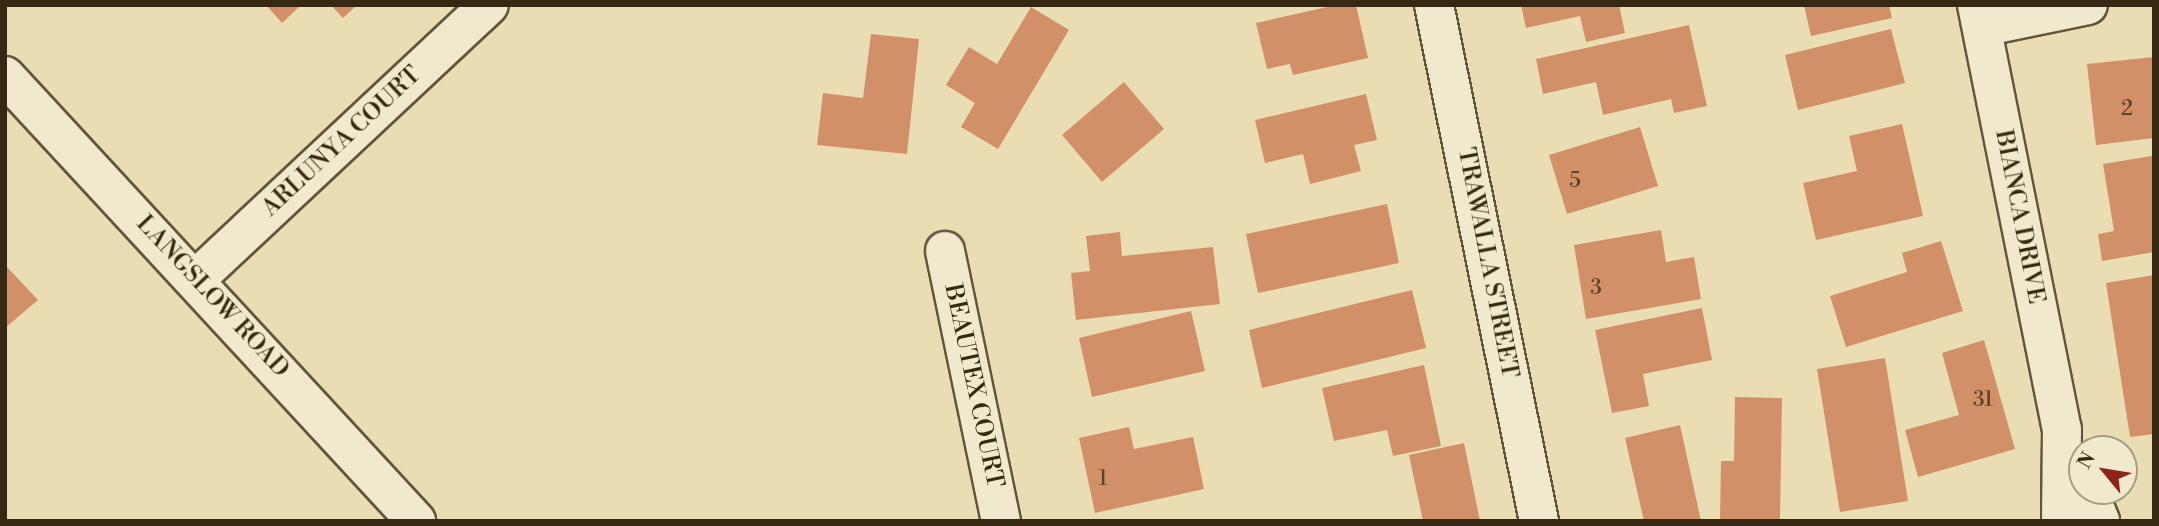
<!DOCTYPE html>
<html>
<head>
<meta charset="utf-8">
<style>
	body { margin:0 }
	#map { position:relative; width:2159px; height:526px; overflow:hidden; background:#eaddb3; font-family:"Libre Bodoni",serif }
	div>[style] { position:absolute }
	.building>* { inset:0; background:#d29069 }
	.roads { filter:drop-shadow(2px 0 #63553b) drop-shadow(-2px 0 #63553b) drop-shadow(0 2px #63553b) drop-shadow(0 -2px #63553b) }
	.street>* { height:38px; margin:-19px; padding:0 19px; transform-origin:19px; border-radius:19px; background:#f1e9ce }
	.secondary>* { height:38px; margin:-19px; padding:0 19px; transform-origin:19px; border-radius:19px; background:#f1e9ce }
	span { translate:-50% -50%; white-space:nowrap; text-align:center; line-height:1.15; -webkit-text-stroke:5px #f1e9ce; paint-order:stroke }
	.number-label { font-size:21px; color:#5d4228 }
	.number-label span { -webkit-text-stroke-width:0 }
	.street-label { font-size:24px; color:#362813 }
	.frame { position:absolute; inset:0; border:7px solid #362813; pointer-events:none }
	.north { position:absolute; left:2068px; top:435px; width:70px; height:70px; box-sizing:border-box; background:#f1e9ce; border:2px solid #a69c83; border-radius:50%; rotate:300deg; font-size:19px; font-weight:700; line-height:28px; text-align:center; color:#362813 }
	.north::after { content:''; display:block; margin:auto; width:24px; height:32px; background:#8f2418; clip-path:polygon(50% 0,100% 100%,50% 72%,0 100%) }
</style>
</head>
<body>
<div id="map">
	<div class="building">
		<div style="clip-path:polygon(266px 5px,301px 5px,282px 23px)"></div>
		<div style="clip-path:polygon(331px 5px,357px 5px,343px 18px)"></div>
		<div style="clip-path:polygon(1336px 5px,1356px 5px,1368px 58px,1293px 75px,1290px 64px,1267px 69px,1256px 23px)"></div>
		<div style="clip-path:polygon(1521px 5px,1619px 5px,1625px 33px,1586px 42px,1580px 16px,1526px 28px)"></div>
		<div style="clip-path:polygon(1804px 5px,1889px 5px,1892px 18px,1811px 36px)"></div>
		<div style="clip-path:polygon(1031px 7px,1069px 30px,998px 149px,961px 127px,975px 103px,946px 85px,969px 47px,997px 64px)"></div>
		<div style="clip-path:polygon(1689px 25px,1707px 106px,1674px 113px,1671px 99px,1603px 115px,1596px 82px,1543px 94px,1536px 59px)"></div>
		<div style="clip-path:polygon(1891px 29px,1905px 83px,1798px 110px,1785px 55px)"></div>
		<div style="clip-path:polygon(871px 34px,919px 39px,907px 154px,817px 145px,823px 93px,863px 98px)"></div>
		<div style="clip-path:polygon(2154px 57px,2154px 138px,2096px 145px,2087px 64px)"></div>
		<div style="clip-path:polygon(1124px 82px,1164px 129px,1102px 182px,1062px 135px)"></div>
		<div style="clip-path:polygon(1366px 94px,1377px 140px,1354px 145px,1361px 171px,1310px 184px,1303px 154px,1265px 163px,1255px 120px)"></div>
		<div style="clip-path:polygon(1902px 124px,1923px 216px,1816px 240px,1803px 183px,1857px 171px,1849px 136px)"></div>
		<div style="clip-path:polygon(1640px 127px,1658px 186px,1567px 214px,1549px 155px)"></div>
		<div style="clip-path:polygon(2152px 156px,2154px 252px,2102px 261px,2098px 234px,2114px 231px,2103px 164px)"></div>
		<div style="clip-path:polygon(1387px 204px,1399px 263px,1258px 293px,1246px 234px)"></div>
		<div style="clip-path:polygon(1661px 230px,1666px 262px,1694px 257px,1701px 299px,1586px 319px,1574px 245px)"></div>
		<div style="clip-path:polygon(1120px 232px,1122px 256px,1213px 247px,1220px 304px,1076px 320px,1071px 273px,1090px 271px,1086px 236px)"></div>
		<div style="clip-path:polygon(1941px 241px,1963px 311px,1846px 347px,1830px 296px,1907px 272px,1902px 253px)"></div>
		<div style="clip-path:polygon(5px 265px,38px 300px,5px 328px)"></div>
		<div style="clip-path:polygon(2154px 275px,2154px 434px,2130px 437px,2106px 283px)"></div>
		<div style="clip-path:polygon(1412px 290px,1426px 348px,1262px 388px,1249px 330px)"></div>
		<div style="clip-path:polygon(1702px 308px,1712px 360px,1643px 374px,1649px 406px,1612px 413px,1595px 330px)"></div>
		<div style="clip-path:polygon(1191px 311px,1205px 371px,1092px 397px,1079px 338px)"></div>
		<div style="clip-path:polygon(1984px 340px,2015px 449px,1918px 477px,1905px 430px,1959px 415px,1942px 353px)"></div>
		<div style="clip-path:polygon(1885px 358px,1908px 501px,1840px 512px,1817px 369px)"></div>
		<div style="clip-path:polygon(1424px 365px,1441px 446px,1393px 456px,1387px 430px,1334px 441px,1322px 388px)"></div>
		<div style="clip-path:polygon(1735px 397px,1782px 398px,1780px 521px,1720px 521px,1721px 461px,1734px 461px)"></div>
		<div style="clip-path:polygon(1680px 425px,1701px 521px,1644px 521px,1625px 438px)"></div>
		<div style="clip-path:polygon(1129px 427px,1134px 449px,1193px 437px,1204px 489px,1095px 513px,1079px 438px)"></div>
		<div style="clip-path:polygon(1464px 443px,1480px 521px,1423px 521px,1409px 455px)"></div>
	</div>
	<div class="roads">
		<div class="street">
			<div style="left:1434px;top:5px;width:527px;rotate:78.5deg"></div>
			<div style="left:1977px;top:5px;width:432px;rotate:78.7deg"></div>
			<div style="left:2062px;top:429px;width:92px;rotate:90.6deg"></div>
			<div style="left:1982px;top:27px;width:108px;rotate:-11.7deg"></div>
			<div style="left:945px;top:251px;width:276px;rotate:78.3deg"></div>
			<div style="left:196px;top:279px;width:401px;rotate:-43.1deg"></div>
			<div style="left:2088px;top:491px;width:32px;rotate:68deg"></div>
		</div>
		<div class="secondary">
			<div style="left:5px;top:76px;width:606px;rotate:47.27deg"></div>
			<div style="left:2072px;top:521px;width:28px"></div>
		</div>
	</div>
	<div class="number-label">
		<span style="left:2127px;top:109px">2</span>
		<span style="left:1575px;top:181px">5</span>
		<span style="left:1596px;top:288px">3</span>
		<span style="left:1983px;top:400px">31</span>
		<span style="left:1103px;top:479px">1</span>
	</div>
	<div class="street-label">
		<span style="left:342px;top:142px;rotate:-43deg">ARLUNYA COURT</span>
		<span style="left:2019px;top:217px;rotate:79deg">BIANCA DRIVE</span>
		<span style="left:1487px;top:263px;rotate:79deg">TRAWALLA STREET</span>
		<span style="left:212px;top:297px;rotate:47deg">LANGSLOW ROAD</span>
		<span style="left:973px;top:386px;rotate:78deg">BEAUTEX COURT</span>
	</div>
	<div class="frame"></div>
	<div class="north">N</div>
</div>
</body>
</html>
